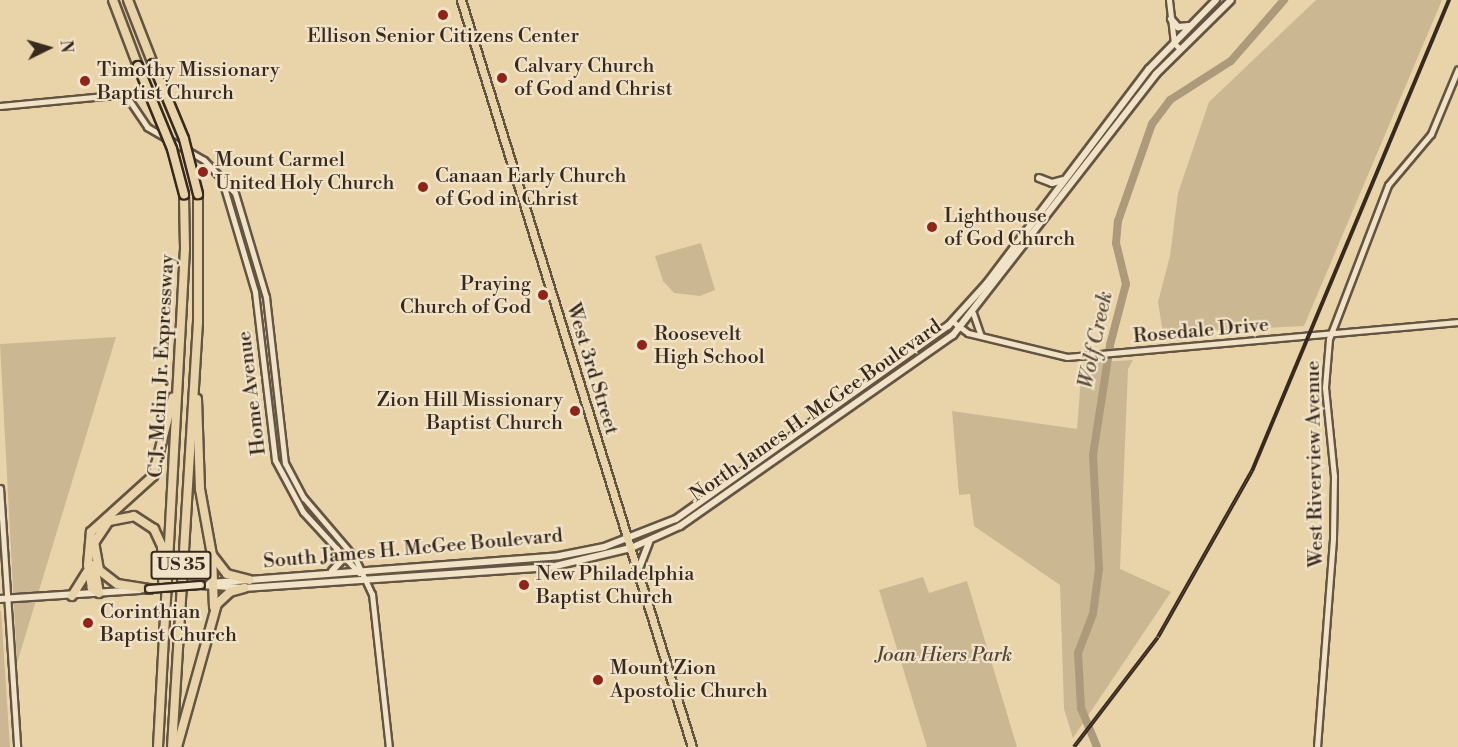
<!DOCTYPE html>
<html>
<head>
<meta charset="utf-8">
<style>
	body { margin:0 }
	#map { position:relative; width:1458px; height:747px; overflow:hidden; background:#e9d4aa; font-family:"Libre Bodoni",serif }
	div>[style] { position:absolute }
	.green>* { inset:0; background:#cbb792 }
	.river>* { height:8px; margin:-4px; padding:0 4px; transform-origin:4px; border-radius:4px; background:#ad9a7b }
	.roads { filter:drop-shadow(2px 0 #645442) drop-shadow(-2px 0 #645442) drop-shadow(0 2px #645442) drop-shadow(0 -2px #645442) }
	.tertiary>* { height:5px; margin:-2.5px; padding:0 2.5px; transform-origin:2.5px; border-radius:2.5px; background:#f1e3c8 }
	.secondary>* { height:6px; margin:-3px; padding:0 3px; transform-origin:3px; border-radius:3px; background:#f1e3c8 }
	.primary>* { height:7px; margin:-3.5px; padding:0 3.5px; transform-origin:3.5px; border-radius:3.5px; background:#e9d4aa }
	.motorway>* { height:8px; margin:-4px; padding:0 4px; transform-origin:4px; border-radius:4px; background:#e9d4aa }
	.rail>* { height:4px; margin-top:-2px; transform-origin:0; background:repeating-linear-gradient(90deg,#f1e3c8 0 4.5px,#38291f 0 9px); box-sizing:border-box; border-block:2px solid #38291f }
	.bridges { filter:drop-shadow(2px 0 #38291f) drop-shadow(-2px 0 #38291f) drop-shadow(0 2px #38291f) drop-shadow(0 -2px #38291f) }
	.secondary-bridge>* { height:6px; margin:-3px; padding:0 3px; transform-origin:3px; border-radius:3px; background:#f1e3c8 }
	.motorway-bridge>* { height:8px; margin:-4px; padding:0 4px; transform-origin:4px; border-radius:4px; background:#e9d4aa }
	.dots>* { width:16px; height:16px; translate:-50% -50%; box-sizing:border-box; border:3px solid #f1e3c8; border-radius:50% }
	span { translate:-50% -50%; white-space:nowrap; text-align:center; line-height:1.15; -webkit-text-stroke:4.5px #f1e3c8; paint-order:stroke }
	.shield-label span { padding:2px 4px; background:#f1e3c8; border:2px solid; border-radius:4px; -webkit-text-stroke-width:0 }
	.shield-label { font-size:18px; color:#38291f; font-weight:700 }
	.poi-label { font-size:20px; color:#38291f }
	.left { translate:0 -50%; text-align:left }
	.right { translate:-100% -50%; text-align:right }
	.street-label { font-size:20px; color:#38291f }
	.park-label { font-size:20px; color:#554536; font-style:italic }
	.water-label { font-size:21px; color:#5b4b3b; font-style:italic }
	.north { position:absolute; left:18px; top:18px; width:60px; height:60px; -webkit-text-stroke:4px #f1e3c8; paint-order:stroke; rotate:85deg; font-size:16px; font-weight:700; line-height:24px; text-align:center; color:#38291f }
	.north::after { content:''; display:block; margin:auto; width:21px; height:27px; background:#38291f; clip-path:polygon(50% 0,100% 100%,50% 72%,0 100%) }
</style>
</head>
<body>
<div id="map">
	<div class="green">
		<div style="clip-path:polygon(1316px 0,1442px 0,1304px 326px,1163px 333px,1158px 302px,1170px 256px,1178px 193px,1209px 102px)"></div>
		<div style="clip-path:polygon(701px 243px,715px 290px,700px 296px,674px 293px,663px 281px,655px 256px)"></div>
		<div style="clip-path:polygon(116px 337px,17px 663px,0 344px)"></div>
		<div style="clip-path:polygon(1133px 360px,1128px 369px,1120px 569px,1171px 592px,1073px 738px,1064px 709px,1060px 585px,974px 526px,970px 494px,959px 495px,952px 411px,1077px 429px,1082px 363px)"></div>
		<div style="clip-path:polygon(923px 577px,929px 593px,967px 581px,1017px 747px,927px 747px,879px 590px)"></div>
		<div style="clip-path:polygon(0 611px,1px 611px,10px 747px,0 747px)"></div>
	</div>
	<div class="river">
		<div style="left:1097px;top:747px;width:42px;rotate:-112.3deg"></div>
		<div style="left:1081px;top:708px;width:55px;rotate:-93.1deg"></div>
		<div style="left:1078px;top:653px;width:42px;rotate:-69deg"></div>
		<div style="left:1093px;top:614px;width:45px;rotate:-82.4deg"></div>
		<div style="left:1099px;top:569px;width:114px;rotate:-93deg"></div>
		<div style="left:1093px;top:455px;width:111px;rotate:-81.2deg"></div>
		<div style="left:1110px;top:345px;width:63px;rotate:-75.3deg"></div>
		<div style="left:1126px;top:284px;width:42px;rotate:-103.7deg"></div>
		<div style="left:1116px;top:243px;width:22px;rotate:-85deg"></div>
		<div style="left:1118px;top:221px;width:103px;rotate:-70.7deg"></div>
		<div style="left:1152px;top:124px;width:30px;rotate:-53deg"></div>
		<div style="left:1170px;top:100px;width:72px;rotate:-32.6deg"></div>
		<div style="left:1231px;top:61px;width:81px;rotate:-49deg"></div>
	</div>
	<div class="roads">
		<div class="tertiary">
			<div style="left:1169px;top:0;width:43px;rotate:83.4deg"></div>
			<div style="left:1174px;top:43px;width:8px;rotate:45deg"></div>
			<div style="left:0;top:106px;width:126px;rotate:-5.5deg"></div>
			<div style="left:125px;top:94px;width:40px;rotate:56deg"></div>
			<div style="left:147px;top:127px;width:66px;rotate:30.1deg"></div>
			<div style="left:204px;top:160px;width:45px;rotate:46.8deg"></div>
			<div style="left:235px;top:193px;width:109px;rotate:73.4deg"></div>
			<div style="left:266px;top:297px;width:167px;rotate:83.5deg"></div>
			<div style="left:285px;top:463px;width:40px;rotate:62deg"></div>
			<div style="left:304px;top:498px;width:79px;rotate:49.6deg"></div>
			<div style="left:355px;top:558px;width:40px;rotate:65deg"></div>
			<div style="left:372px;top:594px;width:154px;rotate:83.7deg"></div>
			<div style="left:221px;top:177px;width:120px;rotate:73.5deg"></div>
			<div style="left:255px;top:292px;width:169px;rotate:83.2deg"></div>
			<div style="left:275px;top:460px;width:59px;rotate:61.7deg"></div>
			<div style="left:303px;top:512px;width:83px;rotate:47.4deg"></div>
			<div style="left:973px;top:313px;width:24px;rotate:71deg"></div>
			<div style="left:952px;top:321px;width:20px;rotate:37deg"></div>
			<div style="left:968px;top:333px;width:102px;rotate:13.6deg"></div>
			<div style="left:1067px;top:357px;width:393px;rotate:-5.1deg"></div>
			<div style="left:0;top:488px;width:260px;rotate:86.2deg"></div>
			<div style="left:1317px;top:747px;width:209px;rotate:-85.6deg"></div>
			<div style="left:1333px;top:539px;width:63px;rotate:-89.1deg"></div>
			<div style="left:1334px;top:476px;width:89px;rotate:-95.8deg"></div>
			<div style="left:1325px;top:387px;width:48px;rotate:-85.2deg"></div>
			<div style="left:1329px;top:339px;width:165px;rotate:-69deg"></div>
			<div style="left:1388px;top:185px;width:67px;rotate:-49.9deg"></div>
			<div style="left:1431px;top:134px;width:70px;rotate:-67.4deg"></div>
		</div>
		<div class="secondary">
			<div style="left:1171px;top:19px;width:11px;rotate:49deg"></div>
			<div style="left:1178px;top:27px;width:11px;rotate:-5deg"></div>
			<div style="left:1039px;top:178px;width:14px;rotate:21deg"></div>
			<div style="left:1052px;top:183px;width:11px;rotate:-15deg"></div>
			<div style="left:332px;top:571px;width:12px;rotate:-48deg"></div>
			<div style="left:340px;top:562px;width:13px;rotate:-103deg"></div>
			<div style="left:638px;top:571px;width:31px;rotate:-69deg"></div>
			<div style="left:210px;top:583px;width:350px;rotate:-4.4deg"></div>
			<div style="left:559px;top:556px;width:46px;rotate:-11.3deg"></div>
			<div style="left:604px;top:547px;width:77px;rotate:-21.3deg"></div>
			<div style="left:676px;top:519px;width:334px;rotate:-35.4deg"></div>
			<div style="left:948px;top:326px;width:58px;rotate:-47.8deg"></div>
			<div style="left:987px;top:283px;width:268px;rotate:-52.9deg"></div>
			<div style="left:1149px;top:69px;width:96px;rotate:-45.8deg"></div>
			<div style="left:201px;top:585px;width:43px;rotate:4deg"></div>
			<div style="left:244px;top:588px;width:308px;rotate:-3.9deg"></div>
			<div style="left:551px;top:567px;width:82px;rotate:-13.4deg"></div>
			<div style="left:631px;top:548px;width:54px;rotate:-24.2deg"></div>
			<div style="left:680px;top:526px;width:333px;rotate:-35deg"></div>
			<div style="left:953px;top:335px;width:331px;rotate:-52.1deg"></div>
			<div style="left:1156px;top:74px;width:105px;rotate:-44.6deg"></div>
			<div style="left:0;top:599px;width:140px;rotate:-3.7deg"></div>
		</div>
		<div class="primary">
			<div style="left:461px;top:0;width:782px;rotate:72.82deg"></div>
		</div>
		<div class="motorway">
			<div style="left:113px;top:0;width:71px;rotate:69.3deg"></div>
			<div style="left:128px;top:0;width:69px;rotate:68.7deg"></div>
			<div style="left:197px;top:399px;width:90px;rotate:88.1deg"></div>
			<div style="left:200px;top:489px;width:67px;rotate:79.7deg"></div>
			<div style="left:212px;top:555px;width:24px;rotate:52deg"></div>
			<div style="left:227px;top:574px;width:23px;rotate:15deg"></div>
			<div style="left:212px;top:556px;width:51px;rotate:87.8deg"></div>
			<div style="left:94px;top:565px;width:28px;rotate:80deg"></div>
			<div style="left:149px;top:589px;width:32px;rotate:-171deg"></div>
			<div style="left:117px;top:584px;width:23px;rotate:-142deg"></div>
			<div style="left:99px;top:570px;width:27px;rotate:-100deg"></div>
			<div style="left:94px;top:543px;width:27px;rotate:-56deg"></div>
			<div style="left:109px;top:521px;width:25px;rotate:-11deg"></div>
			<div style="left:134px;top:516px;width:24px;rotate:33deg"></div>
			<div style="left:154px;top:529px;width:19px;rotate:65deg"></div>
			<div style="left:162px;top:546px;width:37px;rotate:88deg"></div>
			<div style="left:99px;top:593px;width:9px;rotate:-144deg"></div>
			<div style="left:92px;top:588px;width:23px;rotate:-100deg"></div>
			<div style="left:88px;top:565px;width:33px;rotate:-85deg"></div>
			<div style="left:91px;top:532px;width:84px;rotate:-42.1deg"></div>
			<div style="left:153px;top:476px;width:81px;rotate:-75.8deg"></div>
			<div style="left:72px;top:596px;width:28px;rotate:-58deg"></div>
			<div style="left:158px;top:747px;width:500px;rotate:-86.9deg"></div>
			<div style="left:185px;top:248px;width:54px;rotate:-91.1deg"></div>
			<div style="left:172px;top:747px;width:426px;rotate:-86.5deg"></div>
			<div style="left:198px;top:322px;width:128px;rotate:-90deg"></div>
			<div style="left:177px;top:747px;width:148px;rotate:-74.4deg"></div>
			<div style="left:217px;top:604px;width:18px;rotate:-43deg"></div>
			<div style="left:230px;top:592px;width:15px;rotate:-16deg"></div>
		</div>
	</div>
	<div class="rail">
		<div style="left:1074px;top:747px;width:138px;rotate:-52.6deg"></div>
		<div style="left:1158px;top:637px;width:191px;rotate:-60.5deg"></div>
		<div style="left:1252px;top:471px;width:511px;rotate:-67.3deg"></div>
	</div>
	<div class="bridges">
		<div class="secondary-bridge">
			<div style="left:149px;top:589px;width:52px;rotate:-4.4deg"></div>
		</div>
		<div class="motorway-bridge">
			<div style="left:153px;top:64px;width:81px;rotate:67.5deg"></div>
			<div style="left:184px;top:139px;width:57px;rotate:75.7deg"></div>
			<div style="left:138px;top:66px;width:90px;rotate:67.7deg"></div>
			<div style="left:172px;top:149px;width:47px;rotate:75.1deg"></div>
		</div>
	</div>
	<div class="dots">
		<div style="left:443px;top:15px;background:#8f2418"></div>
		<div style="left:502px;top:78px;background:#8f2418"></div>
		<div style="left:85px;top:81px;background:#8f2418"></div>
		<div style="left:203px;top:172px;background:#8f2418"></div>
		<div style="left:423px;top:187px;background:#8f2418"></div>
		<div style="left:932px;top:227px;background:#8f2418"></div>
		<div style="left:543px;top:295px;background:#8f2418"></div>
		<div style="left:642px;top:345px;background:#8f2418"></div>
		<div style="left:575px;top:411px;background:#8f2418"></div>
		<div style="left:524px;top:585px;background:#8f2418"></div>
		<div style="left:88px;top:623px;background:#8f2418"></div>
		<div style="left:598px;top:680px;background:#8f2418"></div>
	</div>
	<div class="shield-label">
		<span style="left:181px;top:565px">US 35</span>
	</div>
	<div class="poi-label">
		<span style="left:443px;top:36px">Ellison Senior Citizens Center</span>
		<span class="left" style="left:514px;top:78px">Calvary Church<br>of God and Christ</span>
		<span class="left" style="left:97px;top:82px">Timothy Missionary<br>Baptist Church</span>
		<span class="left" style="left:215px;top:172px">Mount Carmel<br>United Holy Church</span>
		<span class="left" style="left:435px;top:188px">Canaan Early Church<br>of God in Christ</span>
		<span class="left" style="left:944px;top:228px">Lighthouse<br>of God Church</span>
		<span class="right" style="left:531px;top:296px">Praying<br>Church of God</span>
		<span class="left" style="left:654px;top:346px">Roosevelt<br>High School</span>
		<span class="right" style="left:563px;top:412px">Zion Hill Missionary<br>Baptist Church</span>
		<span class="left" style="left:536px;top:586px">New Philadelphia<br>Baptist Church</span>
		<span class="left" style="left:100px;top:624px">Corinthian<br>Baptist Church</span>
		<span class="left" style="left:610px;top:680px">Mount Zion<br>Apostolic Church</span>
	</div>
	<div class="street-label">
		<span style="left:1201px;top:331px;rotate:-5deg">Rosedale Drive</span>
		<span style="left:162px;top:366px;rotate:-87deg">C.J. Mclin Jr. Expressway</span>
		<span style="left:592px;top:369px;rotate:73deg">West 3rd Street</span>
		<span style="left:252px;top:393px;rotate:-97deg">Home Avenue</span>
		<span style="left:816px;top:411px;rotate:-35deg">North James H. McGee Boulevard</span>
		<span style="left:1315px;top:464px;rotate:-91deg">West Riverview Avenue</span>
		<span style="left:413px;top:549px;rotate:-5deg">South James H. McGee Boulevard</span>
	</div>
	<div class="park-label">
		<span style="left:944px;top:655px">Joan Hiers Park</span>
	</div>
	<div class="water-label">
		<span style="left:1096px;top:340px;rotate:-78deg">Wolf Creek</span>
	</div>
	<div class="north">N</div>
</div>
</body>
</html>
